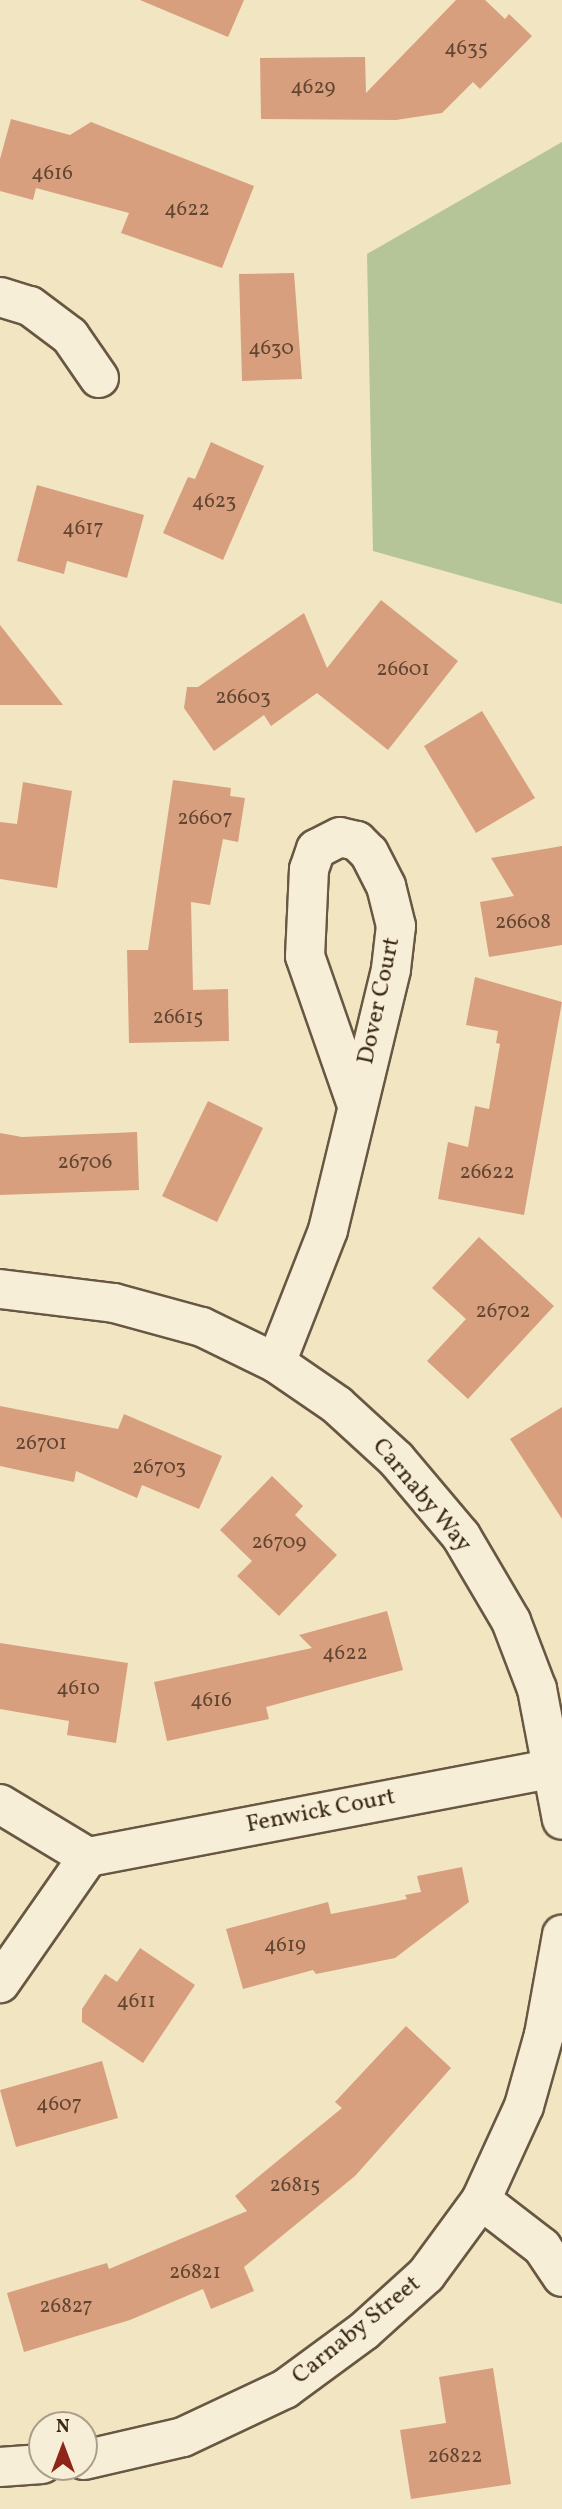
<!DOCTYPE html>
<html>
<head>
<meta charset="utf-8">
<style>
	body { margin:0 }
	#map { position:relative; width:562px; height:2509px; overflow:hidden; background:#f2e5c2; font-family:Vollkorn,serif }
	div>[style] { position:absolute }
	.green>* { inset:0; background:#b6c597 }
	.building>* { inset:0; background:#d89f7f }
	.roads { filter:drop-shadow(2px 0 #685742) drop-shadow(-2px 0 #685742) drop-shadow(0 2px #685742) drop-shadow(0 -2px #685742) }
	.minor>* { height:38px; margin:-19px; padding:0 19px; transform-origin:19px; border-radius:19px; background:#f7eed7 }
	span { translate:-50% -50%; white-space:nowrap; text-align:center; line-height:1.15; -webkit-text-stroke:6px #f7eed7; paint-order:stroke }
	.number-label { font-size:21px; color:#624631 }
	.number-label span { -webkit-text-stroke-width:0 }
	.street-label { font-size:24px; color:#3a2817 }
	.north { position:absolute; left:28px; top:2411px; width:70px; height:70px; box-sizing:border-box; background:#f7eed7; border:2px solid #ab9f8a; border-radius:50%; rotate:0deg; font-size:19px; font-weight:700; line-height:28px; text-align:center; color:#3a2817 }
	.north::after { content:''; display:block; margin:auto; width:24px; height:32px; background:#8f2418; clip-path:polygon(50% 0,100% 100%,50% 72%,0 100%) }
</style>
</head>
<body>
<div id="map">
	<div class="green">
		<div style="clip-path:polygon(562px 142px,562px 604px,373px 551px,367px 254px)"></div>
	</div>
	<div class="building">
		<div style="clip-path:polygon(140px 0,244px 0,228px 37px)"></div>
		<div style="clip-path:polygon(456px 0,485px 0,505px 19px,509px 14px,532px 36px,480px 89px,473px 82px,442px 113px,396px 120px,261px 119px,260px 58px,365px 57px,366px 93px)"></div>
		<div style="clip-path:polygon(11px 119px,70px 135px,91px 122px,254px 186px,222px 268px,121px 233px,129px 213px,36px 188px,33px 200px,0 191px,0 159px)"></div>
		<div style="clip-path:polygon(294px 273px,302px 379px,242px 381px,239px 274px)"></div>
		<div style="clip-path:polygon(211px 442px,264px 466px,223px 560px,163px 533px,188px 477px,195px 479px)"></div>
		<div style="clip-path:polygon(37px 485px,144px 515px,127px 578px,67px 561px,64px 574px,17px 561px)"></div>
		<div style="clip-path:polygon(381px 600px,458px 661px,388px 750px,317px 693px,271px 726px,264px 715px,214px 751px,184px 708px,187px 687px,198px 687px,304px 613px,327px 668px)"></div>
		<div style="clip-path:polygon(0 625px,63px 705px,0 705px)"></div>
		<div style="clip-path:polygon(482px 711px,535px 798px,476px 833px,424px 746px)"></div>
		<div style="clip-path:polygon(173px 780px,231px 788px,230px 796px,245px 798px,238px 842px,223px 839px,210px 905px,191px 902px,193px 990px,228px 989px,229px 1041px,129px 1043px,127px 950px,148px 950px)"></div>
		<div style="clip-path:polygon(23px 782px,72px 791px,57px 888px,0 879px,0 822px,17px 824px)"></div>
		<div style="clip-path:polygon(562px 846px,562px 945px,489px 957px,480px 902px,514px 896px,491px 858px)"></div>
		<div style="clip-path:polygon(475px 977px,562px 1002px,524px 1215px,438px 1199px,448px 1142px,468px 1147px,475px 1106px,489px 1109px,500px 1044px,496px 1043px,498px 1031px,466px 1025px)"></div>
		<div style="clip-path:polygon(208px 1101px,263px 1128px,217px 1222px,162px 1196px)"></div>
		<div style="clip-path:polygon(137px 1132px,139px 1190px,0 1195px,0 1133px,22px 1137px)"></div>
		<div style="clip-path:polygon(479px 1237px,554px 1306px,468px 1399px,427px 1361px,466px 1319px,432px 1288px)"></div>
		<div style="clip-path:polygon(0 1406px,118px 1429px,124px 1414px,222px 1456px,199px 1509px,142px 1485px,137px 1498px,76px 1471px,74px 1482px,0 1466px)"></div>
		<div style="clip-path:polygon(562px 1407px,562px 1519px,510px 1439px)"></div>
		<div style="clip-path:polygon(272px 1476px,303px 1506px,295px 1515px,337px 1555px,279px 1616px,237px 1576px,252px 1561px,220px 1530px)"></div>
		<div style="clip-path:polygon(387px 1611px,403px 1670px,266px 1707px,269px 1719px,167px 1741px,154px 1682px,312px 1648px,299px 1635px)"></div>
		<div style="clip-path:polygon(0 1643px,128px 1663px,116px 1743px,67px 1735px,69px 1721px,0 1709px)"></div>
		<div style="clip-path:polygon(462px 1867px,469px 1902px,395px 1958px,316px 1974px,313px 1970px,243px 1989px,226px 1929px,328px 1902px,331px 1914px,407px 1899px,405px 1895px,421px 1892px,417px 1876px)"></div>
		<div style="clip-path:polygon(140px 1948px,195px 1985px,143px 2063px,82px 2022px,82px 2009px,105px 1974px,117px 1982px)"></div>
		<div style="clip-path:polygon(406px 2026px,451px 2068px,355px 2176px,244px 2267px,254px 2291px,211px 2309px,203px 2289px,130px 2320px,24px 2352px,7px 2293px,107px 2263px,109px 2269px,247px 2211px,235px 2196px,342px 2108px,335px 2102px)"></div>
		<div style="clip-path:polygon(102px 2061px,118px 2118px,16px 2147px,0 2090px)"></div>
		<div style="clip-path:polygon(493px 2368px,511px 2484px,411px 2499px,400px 2430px,446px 2423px,439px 2377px)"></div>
	</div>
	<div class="roads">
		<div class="minor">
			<div style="left:0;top:297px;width:31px;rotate:17deg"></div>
			<div style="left:30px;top:306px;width:50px;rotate:36.9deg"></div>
			<div style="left:70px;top:336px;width:51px;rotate:55.4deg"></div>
			<div style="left:0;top:1289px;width:115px;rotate:7deg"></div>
			<div style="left:114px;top:1303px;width:91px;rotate:15.3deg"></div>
			<div style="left:202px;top:1327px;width:82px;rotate:25.9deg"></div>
			<div style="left:276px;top:1363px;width:74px;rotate:34.5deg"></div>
			<div style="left:337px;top:1405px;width:80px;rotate:42.5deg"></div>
			<div style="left:396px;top:1459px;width:101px;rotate:49.8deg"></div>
			<div style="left:461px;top:1536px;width:99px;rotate:59.5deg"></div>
			<div style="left:511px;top:1621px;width:73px;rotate:69.1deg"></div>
			<div style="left:537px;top:1689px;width:133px;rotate:79.2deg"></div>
			<div style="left:276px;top:1363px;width:143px;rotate:-68.6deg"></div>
			<div style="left:328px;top:1230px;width:268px;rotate:-76.4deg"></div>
			<div style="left:391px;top:969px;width:43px;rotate:-83.4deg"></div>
			<div style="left:396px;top:926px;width:41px;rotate:-104deg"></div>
			<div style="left:386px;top:886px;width:37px;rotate:-117deg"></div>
			<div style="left:369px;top:853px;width:17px;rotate:-135deg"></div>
			<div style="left:357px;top:841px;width:17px;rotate:-167deg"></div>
			<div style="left:340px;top:837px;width:27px;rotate:153deg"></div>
			<div style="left:316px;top:849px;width:21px;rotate:109deg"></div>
			<div style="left:309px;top:869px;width:87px;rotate:92.6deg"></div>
			<div style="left:305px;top:956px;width:158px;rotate:70.8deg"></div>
			<div style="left:0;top:1804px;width:103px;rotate:31.1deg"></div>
			<div style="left:88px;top:1857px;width:154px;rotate:124.9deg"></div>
			<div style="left:88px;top:1857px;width:474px;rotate:-10.8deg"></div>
			<div style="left:481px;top:2200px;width:77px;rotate:37.6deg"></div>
			<div style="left:542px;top:2247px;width:36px;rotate:56deg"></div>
			<div style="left:84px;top:2460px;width:102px;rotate:-13.1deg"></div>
			<div style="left:183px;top:2437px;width:113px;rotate:-25.2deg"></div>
			<div style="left:285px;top:2389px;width:98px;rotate:-36.3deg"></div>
			<div style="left:364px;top:2331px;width:84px;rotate:-42.1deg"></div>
			<div style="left:426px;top:2275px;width:93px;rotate:-53.7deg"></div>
			<div style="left:481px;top:2200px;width:103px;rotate:-65.4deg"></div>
			<div style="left:524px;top:2106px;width:74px;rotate:-74.3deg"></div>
			<div style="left:544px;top:2035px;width:102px;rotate:-79.8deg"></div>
			<div style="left:0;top:2467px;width:42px;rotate:-4.1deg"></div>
		</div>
	</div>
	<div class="number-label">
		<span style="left:466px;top:49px">4635</span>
		<span style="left:313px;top:88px">4629</span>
		<span style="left:52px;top:174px">4616</span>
		<span style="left:187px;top:210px">4622</span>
		<span style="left:271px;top:349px">4630</span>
		<span style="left:214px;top:502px">4623</span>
		<span style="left:83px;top:529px">4617</span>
		<span style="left:403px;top:670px">26601</span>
		<span style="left:243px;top:698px">26603</span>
		<span style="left:205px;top:819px">26607</span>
		<span style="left:523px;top:923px">26608</span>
		<span style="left:178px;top:1018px">26615</span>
		<span style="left:85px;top:1163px">26706</span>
		<span style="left:487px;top:1173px">26622</span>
		<span style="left:503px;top:1312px">26702</span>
		<span style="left:41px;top:1444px">26701</span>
		<span style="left:159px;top:1468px">26703</span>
		<span style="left:279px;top:1543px">26709</span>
		<span style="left:345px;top:1654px">4622</span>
		<span style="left:78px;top:1689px">4610</span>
		<span style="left:211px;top:1701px">4616</span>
		<span style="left:285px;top:1946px">4619</span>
		<span style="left:136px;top:2002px">4611</span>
		<span style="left:59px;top:2105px">4607</span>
		<span style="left:295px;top:2186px">26815</span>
		<span style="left:195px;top:2273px">26821</span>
		<span style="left:66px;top:2307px">26827</span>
		<span style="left:455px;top:2457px">26822</span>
	</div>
	<div class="street-label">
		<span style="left:380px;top:1001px;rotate:-78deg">Dover Court</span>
		<span style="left:421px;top:1496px;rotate:50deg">Carnaby Way</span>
		<span style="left:321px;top:1812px;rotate:-11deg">Fenwick Court</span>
		<span style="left:357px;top:2331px;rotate:-39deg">Carnaby Street</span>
	</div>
	<div class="north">N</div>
</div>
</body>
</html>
